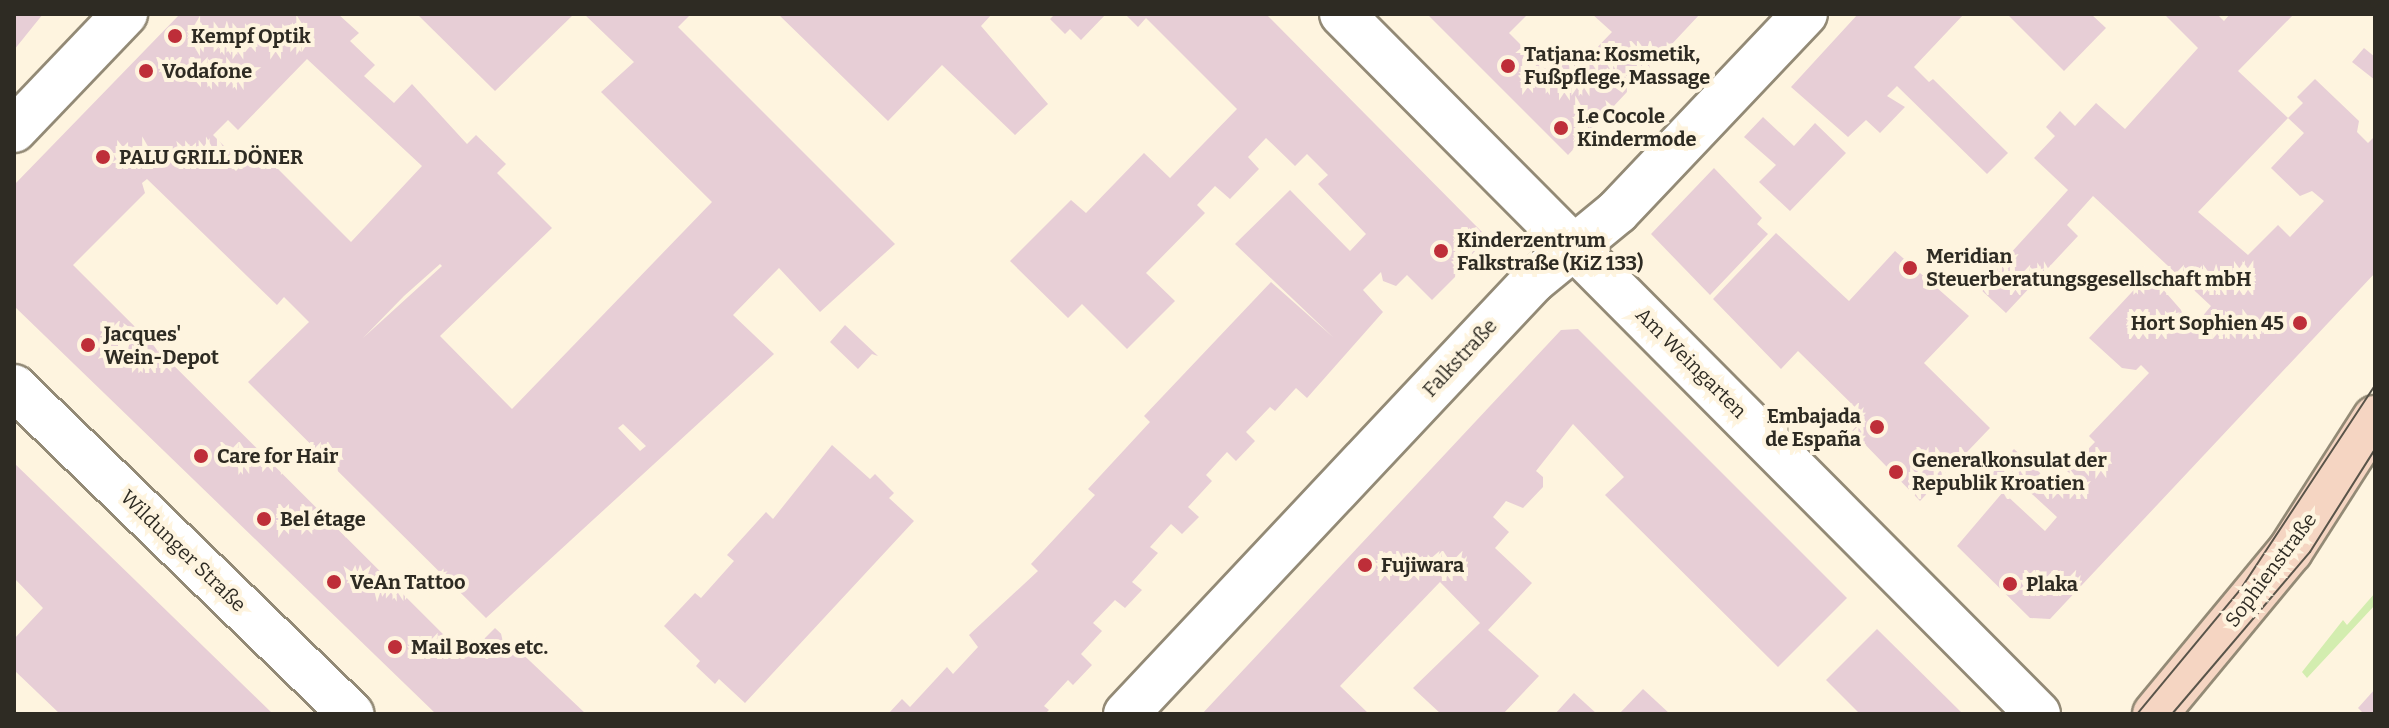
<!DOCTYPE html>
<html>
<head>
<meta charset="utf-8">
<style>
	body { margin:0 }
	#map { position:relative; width:2389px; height:728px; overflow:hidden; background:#fef4df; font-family:Bitter,serif }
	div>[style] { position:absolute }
	.green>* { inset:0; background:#d3edaf }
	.building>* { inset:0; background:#e7ced6 }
	.roads { filter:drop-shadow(2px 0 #938a76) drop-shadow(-2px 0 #938a76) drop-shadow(0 2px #938a76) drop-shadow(0 -2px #938a76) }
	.street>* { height:44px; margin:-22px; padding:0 22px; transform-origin:22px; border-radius:22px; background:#fff }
	.secondary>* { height:44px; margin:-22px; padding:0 22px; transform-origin:22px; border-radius:22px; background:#f5d5c2 }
	.tram>* { height:2px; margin:-1px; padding:0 1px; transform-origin:1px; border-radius:1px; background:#595449 }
	.dots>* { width:22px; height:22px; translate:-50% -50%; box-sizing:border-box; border:4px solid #fef4df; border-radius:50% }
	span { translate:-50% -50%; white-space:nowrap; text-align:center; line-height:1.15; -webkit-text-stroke:8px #fef4df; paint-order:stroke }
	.poi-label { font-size:20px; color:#2e2b23; font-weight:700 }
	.left { translate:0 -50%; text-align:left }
	.right { translate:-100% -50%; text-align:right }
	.street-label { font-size:20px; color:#2e2b23 }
	.frame { position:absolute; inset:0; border:16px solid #2e2b23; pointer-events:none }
</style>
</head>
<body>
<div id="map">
	<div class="green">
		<div style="clip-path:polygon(2375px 593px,2375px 605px,2307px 678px,2302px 672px,2343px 620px,2347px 625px)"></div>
	</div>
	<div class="building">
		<div style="clip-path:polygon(14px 14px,43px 14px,14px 50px)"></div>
		<div style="clip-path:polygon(evenodd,180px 14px,338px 14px,359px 33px,350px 41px,375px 65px,364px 76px,394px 103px,412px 84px,467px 144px,476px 135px,506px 164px,497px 173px,552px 228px,440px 336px,512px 409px,712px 202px,601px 92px,634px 62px,584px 14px,691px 14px,678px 27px,895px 244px,820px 312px,779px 268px,733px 315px,774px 354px,486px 618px,248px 382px,309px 322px,284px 297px,277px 305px,147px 179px,142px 183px,145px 193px,73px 265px,466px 657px,495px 628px,586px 714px,436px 714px,14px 306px,14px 185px,180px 14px,307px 59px,422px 166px,351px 242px,257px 148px,236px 171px,229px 164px,235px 157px,213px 135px,228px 120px,238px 130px,307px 59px,180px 14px,440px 264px,442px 266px,363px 338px,404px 296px,440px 264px,180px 14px,623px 424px,646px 446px,640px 451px,618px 428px,623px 424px)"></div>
		<div style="clip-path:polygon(417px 14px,574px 14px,495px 91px)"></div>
		<div style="clip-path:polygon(778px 14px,992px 14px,981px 26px,1048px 104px,1015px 135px,942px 65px,888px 121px)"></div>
		<div style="clip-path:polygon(1055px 14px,1106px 14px,1081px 40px,1070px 29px,1065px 34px,1050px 19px)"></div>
		<div style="clip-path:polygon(1125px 14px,1266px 14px,1482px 232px,1482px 250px,1432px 300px,1407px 275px,1396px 286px,1383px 281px,1381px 272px,1363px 290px,1383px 312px,1307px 398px,1296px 388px,1275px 411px,1270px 407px,1246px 432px,1255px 441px,1236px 461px,1227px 452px,1206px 475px,1212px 481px,1188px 507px,1199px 517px,1182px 534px,1171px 524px,1150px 547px,1158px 553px,1132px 582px,1142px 590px,1125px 608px,1115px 600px,1093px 623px,1102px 631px,1081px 654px,1092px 665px,1073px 685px,1068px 680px,1044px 706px,1049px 710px,1045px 714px,888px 714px,902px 699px,910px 707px,947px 667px,953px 674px,978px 647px,969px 635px,1038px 571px,1031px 564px,1095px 495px,1088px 489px,1150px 422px,1144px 416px,1271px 282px,1334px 338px,1235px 244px,1290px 190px,1350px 251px,1366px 234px,1318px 184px,1328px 175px,1307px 154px,1295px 166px,1266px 138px,1248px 157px,1259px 169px,1230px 199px,1215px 186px,1197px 205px,1205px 213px,1146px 273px,1175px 301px,1127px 349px,1082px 304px,1068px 318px,1010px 261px,1071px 200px,1086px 213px,1144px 153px,1170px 178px,1237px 109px,1146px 18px,1138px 27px)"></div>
		<div style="clip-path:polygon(1427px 14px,1528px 14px,1509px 33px,1545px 69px,1553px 61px,1559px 66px,1576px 49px,1587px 58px,1612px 32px,1592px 14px,1700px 14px,1568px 155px)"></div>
		<div style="clip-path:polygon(1858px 14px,1964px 14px,1914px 67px,1929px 82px,1933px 79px,2008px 153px,1987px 174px,1897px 86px,1887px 96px,1905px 107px,1880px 133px,1866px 120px,1848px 137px,1791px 87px)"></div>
		<div style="clip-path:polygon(2007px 14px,2091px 14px,2106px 28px,2064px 71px)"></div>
		<div style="clip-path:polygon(2164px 14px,2217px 14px,2224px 21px,2230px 14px,2294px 14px,2238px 71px,2288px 118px,2198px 212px,2248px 255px,2278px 225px,2290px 237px,2324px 201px,2312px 191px,2300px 196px,2271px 168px,2304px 133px,2288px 118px,2303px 103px,2297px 97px,2315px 79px,2359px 121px,2357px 132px,2368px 143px,2375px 136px,2375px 273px,2050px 619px,2030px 618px,1957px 546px,2003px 492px,2045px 531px,2057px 517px,2009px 473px,1999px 485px,1989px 476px,2014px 449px,2063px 494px,2076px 479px,2067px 471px,2095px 442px,2089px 436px,2149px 373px,2141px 365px,2136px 370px,2122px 368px,2089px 338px,2145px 278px,2150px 284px,2154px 279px,2188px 318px,2201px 318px,2211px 306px,2093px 196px,2067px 225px,2078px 236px,2006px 313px,1979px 288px,2068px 190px,2034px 158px,2055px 136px,2046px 127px,2060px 111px,2075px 126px,2096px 103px,2125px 129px,2198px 48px)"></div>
		<div style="clip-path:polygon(2364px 48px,2375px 57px,2375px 80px,2352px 62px)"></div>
		<div style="clip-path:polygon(1763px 117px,1794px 146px,1815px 123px,1846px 153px,1790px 211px,1759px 182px,1776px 165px,1744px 137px)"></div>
		<div style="clip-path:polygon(1714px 168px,1762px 218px,1757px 224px,1768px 234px,1710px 295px,1651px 234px)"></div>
		<div style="clip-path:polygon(1776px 233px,1849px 301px,1895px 251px,1969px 316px,1924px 363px,1990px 428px,1920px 501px,1852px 431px,1865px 417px,1798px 351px,1781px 369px,1713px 299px)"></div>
		<div style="clip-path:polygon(845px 325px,878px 356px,872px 354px,858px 369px,830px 342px)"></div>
		<div style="clip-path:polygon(1578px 329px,1847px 598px,1778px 667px,1605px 495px,1624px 477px,1573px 424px,1536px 471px,1543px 477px,1543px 487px,1523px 508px,1506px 501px,1493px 517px,1509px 532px,1495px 548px,1532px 583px,1488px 630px,1539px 676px,1503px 714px,1441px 714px,1413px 688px,1480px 623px,1440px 582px,1340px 686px,1369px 714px,1202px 714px,1561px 330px)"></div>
		<div style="clip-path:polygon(832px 445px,870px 479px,875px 474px,894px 493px,889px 498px,914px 521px,745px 703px,719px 679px,715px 684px,696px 666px,700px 661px,664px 626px,695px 593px,701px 598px,734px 561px,727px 555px,766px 512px,773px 519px)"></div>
		<div style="clip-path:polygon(14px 463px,103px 549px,273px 714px,60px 714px,14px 670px,14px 639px,43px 608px,14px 578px)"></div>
		<div style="clip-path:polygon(1877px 629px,1963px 714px,1860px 714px,1826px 680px)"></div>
		<div style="clip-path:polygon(1643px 689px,1670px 714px,1619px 714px)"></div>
		<div style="clip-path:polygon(2375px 689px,2375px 714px,2364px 714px,2358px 708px)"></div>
		<div style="clip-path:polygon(1574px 693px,1597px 714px,1555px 714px)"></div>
	</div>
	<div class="roads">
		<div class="street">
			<div style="left:1342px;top:14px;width:987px;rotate:45.16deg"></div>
			<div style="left:14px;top:130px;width:161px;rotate:-46.3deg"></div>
			<div style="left:14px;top:387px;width:470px;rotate:44.1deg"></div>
			<div style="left:1126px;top:714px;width:594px;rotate:-46.77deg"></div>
			<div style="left:1533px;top:281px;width:109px;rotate:-39.4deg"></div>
			<div style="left:1617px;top:212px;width:273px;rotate:-46.5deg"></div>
		</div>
		<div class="secondary">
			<div style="left:2155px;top:714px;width:212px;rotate:-50.4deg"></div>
			<div style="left:2290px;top:551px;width:158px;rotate:-57.4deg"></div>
		</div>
	</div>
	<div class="tram">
		<div style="left:2137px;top:714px;width:161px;rotate:-50.3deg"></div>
		<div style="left:2240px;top:590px;width:245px;rotate:-56.6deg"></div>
		<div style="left:2172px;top:714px;width:213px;rotate:-49.6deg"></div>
		<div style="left:2310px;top:552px;width:122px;rotate:-57.7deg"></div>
	</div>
	<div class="dots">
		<div style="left:175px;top:36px;background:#be2e39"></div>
		<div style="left:1508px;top:66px;background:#be2e39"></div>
		<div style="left:146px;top:71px;background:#be2e39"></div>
		<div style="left:1561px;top:128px;background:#be2e39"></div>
		<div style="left:103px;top:157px;background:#be2e39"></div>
		<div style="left:1441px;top:251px;background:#be2e39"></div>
		<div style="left:1910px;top:268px;background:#be2e39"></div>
		<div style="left:2300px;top:323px;background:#be2e39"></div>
		<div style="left:88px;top:345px;background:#be2e39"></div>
		<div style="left:1877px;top:427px;background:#be2e39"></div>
		<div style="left:201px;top:456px;background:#be2e39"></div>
		<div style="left:1896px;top:472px;background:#be2e39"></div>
		<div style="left:264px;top:519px;background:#be2e39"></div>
		<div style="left:1365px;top:565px;background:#be2e39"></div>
		<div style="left:334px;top:582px;background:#be2e39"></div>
		<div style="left:2010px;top:584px;background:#be2e39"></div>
		<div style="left:395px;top:647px;background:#be2e39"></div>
	</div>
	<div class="poi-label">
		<span class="left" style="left:191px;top:36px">Kempf Optik</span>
		<span class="left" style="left:1524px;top:66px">Tatjana: Kosmetik,<br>Fußpflege, Massage</span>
		<span class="left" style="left:162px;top:71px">Vodafone</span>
		<span class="left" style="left:1577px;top:128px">Le Cocole<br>Kindermode</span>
		<span class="left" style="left:119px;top:157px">PALU GRILL DÖNER</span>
		<span class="left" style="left:1457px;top:252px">Kinderzentrum<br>Falkstraße (KiZ 133)</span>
		<span class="left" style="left:1926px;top:268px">Meridian<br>Steuerberatungsgesellschaft mbH</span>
		<span class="right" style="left:2284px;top:323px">Hort Sophien 45</span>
		<span class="left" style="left:104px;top:346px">Jacques'<br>Wein-Depot</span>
		<span class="right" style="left:1861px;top:428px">Embajada<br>de España</span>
		<span class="left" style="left:217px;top:456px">Care for Hair</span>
		<span class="left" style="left:1912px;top:472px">Generalkonsulat der<br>Republik Kroatien</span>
		<span class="left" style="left:280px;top:519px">Bel étage</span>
		<span class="left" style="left:1381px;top:565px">Fujiwara</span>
		<span class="left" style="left:350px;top:582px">VeAn Tattoo</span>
		<span class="left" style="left:2026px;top:584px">Plaka</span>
		<span class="left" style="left:411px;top:647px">Mail Boxes etc.</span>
	</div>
	<div class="street-label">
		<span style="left:1460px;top:358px;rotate:-47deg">Falkstraße</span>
		<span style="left:1691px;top:363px;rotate:45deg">Am Weingarten</span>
		<span style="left:183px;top:551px;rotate:44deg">Wildunger Straße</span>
		<span style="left:2271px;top:570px;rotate:-53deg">Sophienstraße</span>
	</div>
	<div class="frame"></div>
</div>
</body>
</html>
